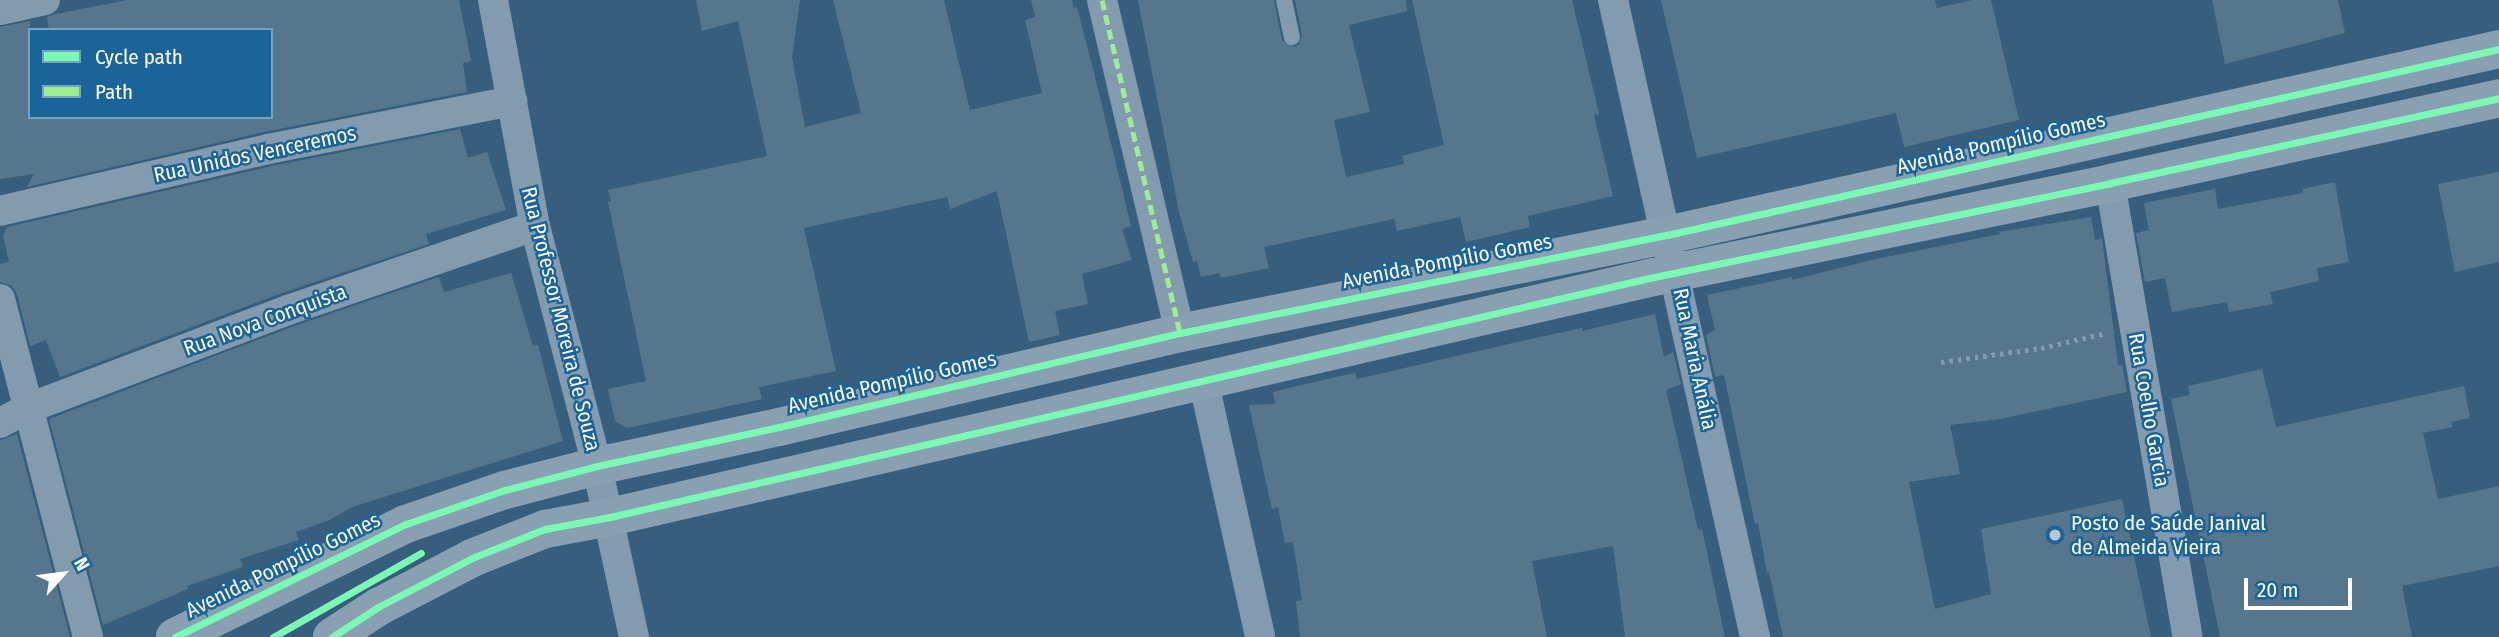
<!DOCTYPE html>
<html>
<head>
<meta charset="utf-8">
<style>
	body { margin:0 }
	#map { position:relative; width:2499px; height:637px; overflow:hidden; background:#375f7d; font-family:"Fira Sans Condensed",sans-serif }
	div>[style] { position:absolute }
	.building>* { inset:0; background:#56768d }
	.path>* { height:4.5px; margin-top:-2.25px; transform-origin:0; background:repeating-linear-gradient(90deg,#829baf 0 3.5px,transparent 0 8.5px) }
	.lane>* { height:16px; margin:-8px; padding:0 8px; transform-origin:8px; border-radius:8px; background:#829baf }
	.street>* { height:30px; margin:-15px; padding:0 15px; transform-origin:15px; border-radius:15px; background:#829baf }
	.secondary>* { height:38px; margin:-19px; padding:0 19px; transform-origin:19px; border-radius:19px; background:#89a0b3 }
	.quiet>* { height:5px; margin-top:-2.5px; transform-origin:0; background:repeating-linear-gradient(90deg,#9fed91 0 10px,transparent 0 15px) }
	.cycleway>* { height:7px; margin:-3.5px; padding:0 3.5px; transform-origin:3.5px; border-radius:3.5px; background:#7af9b4 }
	.dots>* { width:19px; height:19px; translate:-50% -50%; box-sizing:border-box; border:4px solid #1a649a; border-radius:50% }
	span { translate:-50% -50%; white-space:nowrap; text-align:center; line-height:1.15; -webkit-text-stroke:5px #1a649a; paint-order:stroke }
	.street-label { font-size:21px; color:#fff }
	.poi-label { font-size:21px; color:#fff }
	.left { translate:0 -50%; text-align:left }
	.legend { position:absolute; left:28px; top:28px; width:245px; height:91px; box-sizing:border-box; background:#1a649a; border:2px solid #76a2c2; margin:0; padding:9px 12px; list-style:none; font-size:21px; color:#fff }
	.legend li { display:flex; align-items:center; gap:14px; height:35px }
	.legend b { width:35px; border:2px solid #76a2c2 }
	.north { position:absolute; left:28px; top:539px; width:70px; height:70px; -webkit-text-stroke:5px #1a649a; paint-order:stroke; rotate:62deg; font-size:19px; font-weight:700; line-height:28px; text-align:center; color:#fff }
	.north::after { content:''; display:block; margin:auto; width:24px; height:32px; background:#fff; clip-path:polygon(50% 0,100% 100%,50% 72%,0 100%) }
	.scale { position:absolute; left:2244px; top:578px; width:108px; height:32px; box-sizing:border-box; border:4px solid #fff; border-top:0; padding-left:9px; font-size:21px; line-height:24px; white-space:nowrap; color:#fff; -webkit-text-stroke:5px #1a649a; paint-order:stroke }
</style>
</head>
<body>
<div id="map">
	<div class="building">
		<div style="clip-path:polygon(128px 0,459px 0,471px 61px,463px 63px,467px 92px,264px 132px,27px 187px,34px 174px,0 179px,0 27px,30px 21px,30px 117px,271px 117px,271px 30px,49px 30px,47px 17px,56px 14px)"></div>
		<div style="clip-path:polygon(696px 0,800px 0,792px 58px,805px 127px,861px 113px,833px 0,944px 0,970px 110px,1042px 93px,1025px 20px,1035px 17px,1031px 0,1072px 0,1074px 8px,1077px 7px,1096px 81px,1131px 226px,1122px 229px,1132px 260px,1082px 274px,1088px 304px,1055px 311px,1060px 335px,1029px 342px,997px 191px,950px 209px,947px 197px,804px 228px,836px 371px,759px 387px,762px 399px,627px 428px,615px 421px,608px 389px,646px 381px,608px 202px,611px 201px,608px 190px,767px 156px,738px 21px,702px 31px)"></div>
		<div style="clip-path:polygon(1138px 0,1274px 0,1282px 40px,1294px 47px,1299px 44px,1302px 35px,1295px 0,1406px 0,1407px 11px,1349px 25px,1370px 112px,1334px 120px,1346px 177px,1404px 164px,1402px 156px,1444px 145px,1412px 0,1572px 0,1599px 114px,1594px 115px,1613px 196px,1528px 216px,1530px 227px,1466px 242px,1460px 217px,1397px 231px,1394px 219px,1264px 247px,1269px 268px,1221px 278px,1219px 273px,1201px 277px,1197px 261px,1193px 262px,1179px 212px)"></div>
		<div style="clip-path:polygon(1661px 0,1935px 0,1937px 8px,1972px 0,1991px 0,2019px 120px,1904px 147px,1896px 113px,1697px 158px)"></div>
		<div style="clip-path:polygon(2212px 0,2338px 0,2345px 33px,2225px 64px)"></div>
		<div style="clip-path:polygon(460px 129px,468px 158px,487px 152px,506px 210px,426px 234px,429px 244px,282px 293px,60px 377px,46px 340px,30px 346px,17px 294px,12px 286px,0 282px,0 264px,9px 262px,3px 236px,7px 227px,272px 166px)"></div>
		<div style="clip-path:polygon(2499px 172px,2499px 262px,2455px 272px,2438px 184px)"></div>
		<div style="clip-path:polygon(2335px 182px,2349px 262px,2317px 268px,2319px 281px,2270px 292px,2273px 304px,2229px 312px,2227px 302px,2172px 312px,2165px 278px,2145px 282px,2136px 233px,2149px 230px,2144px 203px,2215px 189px,2218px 209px,2303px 193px,2302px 189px)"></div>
		<div style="clip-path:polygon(2091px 217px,2095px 240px,2102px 238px,2118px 365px,2122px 365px,2127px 392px,2000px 419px,1950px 425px,1960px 474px,1909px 482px,1935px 609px,1991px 594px,1981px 529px,2122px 499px,2151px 637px,1783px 637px,1769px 572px,1767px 573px,1758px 523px,1755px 524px,1724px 375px,1715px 377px,1706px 335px,1715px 330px,1707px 295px,1792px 277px,1792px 280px,1871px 260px,2000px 234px,1999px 232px)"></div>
		<div style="clip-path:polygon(511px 273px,533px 346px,538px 345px,563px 441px,355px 506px,329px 520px,296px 532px,299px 540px,240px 559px,243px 567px,187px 586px,188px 589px,103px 625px,49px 419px,294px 326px,439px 277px,444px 292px)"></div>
		<div style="clip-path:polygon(1655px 314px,1664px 357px,1673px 352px,1681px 384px,1666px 390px,1698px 530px,1702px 529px,1725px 637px,1625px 637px,1613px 546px,1532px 561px,1547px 637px,1300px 637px,1296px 601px,1302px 600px,1293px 542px,1285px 543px,1278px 507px,1272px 509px,1249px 405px,1275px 404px,1273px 392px,1331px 378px,1355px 373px,1357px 379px,1535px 338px,1582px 328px,1582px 331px)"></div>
		<div style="clip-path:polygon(2262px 369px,2276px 427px,2464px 386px,2470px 418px,2451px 422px,2453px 427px,2423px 433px,2438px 499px,2499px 486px,2499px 566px,2402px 586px,2412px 637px,2220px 637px,2171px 399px,2190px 395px,2188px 386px)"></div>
		<div style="clip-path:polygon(17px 434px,70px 637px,0 637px,0 440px)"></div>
	</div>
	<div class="path">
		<div style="left:1941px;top:362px;width:101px;rotate:-8deg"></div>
		<div style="left:2041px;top:348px;width:63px;rotate:-12.9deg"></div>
	</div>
	<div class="lane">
		<div style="left:1284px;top:0;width:38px;rotate:78deg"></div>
	</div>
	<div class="street">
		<div style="left:493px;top:0;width:230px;rotate:79.5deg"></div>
		<div style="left:535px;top:226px;width:248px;rotate:75.5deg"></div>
		<div style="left:597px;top:466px;width:175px;rotate:77.8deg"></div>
		<div style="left:1102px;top:0;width:342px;rotate:76.8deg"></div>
		<div style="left:1613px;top:0;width:653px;rotate:77.43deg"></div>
		<div style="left:0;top:10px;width:46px;rotate:-12.5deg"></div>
		<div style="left:2110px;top:183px;width:461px;rotate:80.3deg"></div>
		<div style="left:0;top:211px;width:275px;rotate:-13deg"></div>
		<div style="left:268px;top:149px;width:249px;rotate:-11.1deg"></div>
		<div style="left:0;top:299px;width:349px;rotate:75.4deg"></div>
		<div style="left:1203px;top:379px;width:264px;rotate:77.5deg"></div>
		<div style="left:0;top:423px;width:30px;rotate:-28deg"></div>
		<div style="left:26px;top:409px;width:280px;rotate:-20.7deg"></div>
		<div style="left:288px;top:310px;width:261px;rotate:-18.8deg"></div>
	</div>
	<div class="secondary">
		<div style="left:175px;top:637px;width:257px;rotate:-26.1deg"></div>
		<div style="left:406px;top:524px;width:105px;rotate:-19deg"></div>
		<div style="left:505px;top:490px;width:95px;rotate:-14.6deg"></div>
		<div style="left:597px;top:466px;width:186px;rotate:-12.1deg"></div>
		<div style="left:779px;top:427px;width:412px;rotate:-13.2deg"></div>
		<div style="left:1180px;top:333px;width:497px;rotate:-11.4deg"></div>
		<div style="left:1667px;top:235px;width:853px;rotate:-12.6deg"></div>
		<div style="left:332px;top:637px;width:55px;rotate:-33.1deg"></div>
		<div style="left:378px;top:607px;width:106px;rotate:-27.5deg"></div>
		<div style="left:472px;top:558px;width:79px;rotate:-21.7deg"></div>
		<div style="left:545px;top:529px;width:66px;rotate:-10.5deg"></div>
		<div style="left:610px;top:517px;width:1071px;rotate:-12.95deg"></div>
		<div style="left:1654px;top:277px;width:466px;rotate:-11.6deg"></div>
		<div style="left:2110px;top:183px;width:398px;rotate:-12.3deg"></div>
	</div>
	<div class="quiet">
		<div style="left:1102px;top:0;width:342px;rotate:76.8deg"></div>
	</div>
	<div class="cycleway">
		<div style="left:175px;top:637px;width:257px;rotate:-26.1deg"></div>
		<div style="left:406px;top:524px;width:105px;rotate:-19deg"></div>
		<div style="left:505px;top:490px;width:95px;rotate:-14.6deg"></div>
		<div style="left:597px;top:466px;width:186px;rotate:-12.1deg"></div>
		<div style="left:779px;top:427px;width:412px;rotate:-13.2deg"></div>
		<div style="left:1180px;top:333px;width:497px;rotate:-11.4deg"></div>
		<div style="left:1667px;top:235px;width:853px;rotate:-12.6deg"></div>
		<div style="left:273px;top:637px;width:170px;rotate:-29.6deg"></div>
		<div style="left:332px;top:637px;width:55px;rotate:-33.1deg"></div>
		<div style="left:378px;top:607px;width:106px;rotate:-27.5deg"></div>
		<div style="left:472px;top:558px;width:79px;rotate:-21.7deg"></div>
		<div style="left:545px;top:529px;width:66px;rotate:-10.5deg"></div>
		<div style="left:610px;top:517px;width:1071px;rotate:-12.95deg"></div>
		<div style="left:1654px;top:277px;width:466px;rotate:-11.6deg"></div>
		<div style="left:2110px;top:183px;width:398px;rotate:-12.3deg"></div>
	</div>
	<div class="dots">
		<div style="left:2055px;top:535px;background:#b9c7d2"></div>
	</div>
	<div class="street-label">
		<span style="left:2001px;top:143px;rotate:-13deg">Avenida Pompílio Gomes</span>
		<span style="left:255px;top:154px;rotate:-12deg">Rua Unidos Venceremos</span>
		<span style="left:1447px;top:261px;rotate:-11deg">Avenida Pompílio Gomes</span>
		<span style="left:561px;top:319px;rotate:76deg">Rua Professor Moreira de Souza</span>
		<span style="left:265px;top:320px;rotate:-20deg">Rua Nova Conquista</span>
		<span style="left:1695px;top:359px;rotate:78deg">Rua Maria Anália</span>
		<span style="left:892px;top:382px;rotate:-13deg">Avenida Pompílio Gomes</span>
		<span style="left:2149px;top:410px;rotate:80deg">Rua Coelho Garcia</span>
		<span style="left:283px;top:565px;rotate:-26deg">Avenida Pompílio Gomes</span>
	</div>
	<div class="poi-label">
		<span class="left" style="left:2071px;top:535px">Posto de Saúde Janival<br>de Almeida Vieira</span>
	</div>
	<ul class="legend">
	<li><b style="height:9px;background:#7af9b4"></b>Cycle path</li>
	<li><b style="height:9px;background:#9fed91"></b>Path</li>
	</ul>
	<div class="north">N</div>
	<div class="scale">20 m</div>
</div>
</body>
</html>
